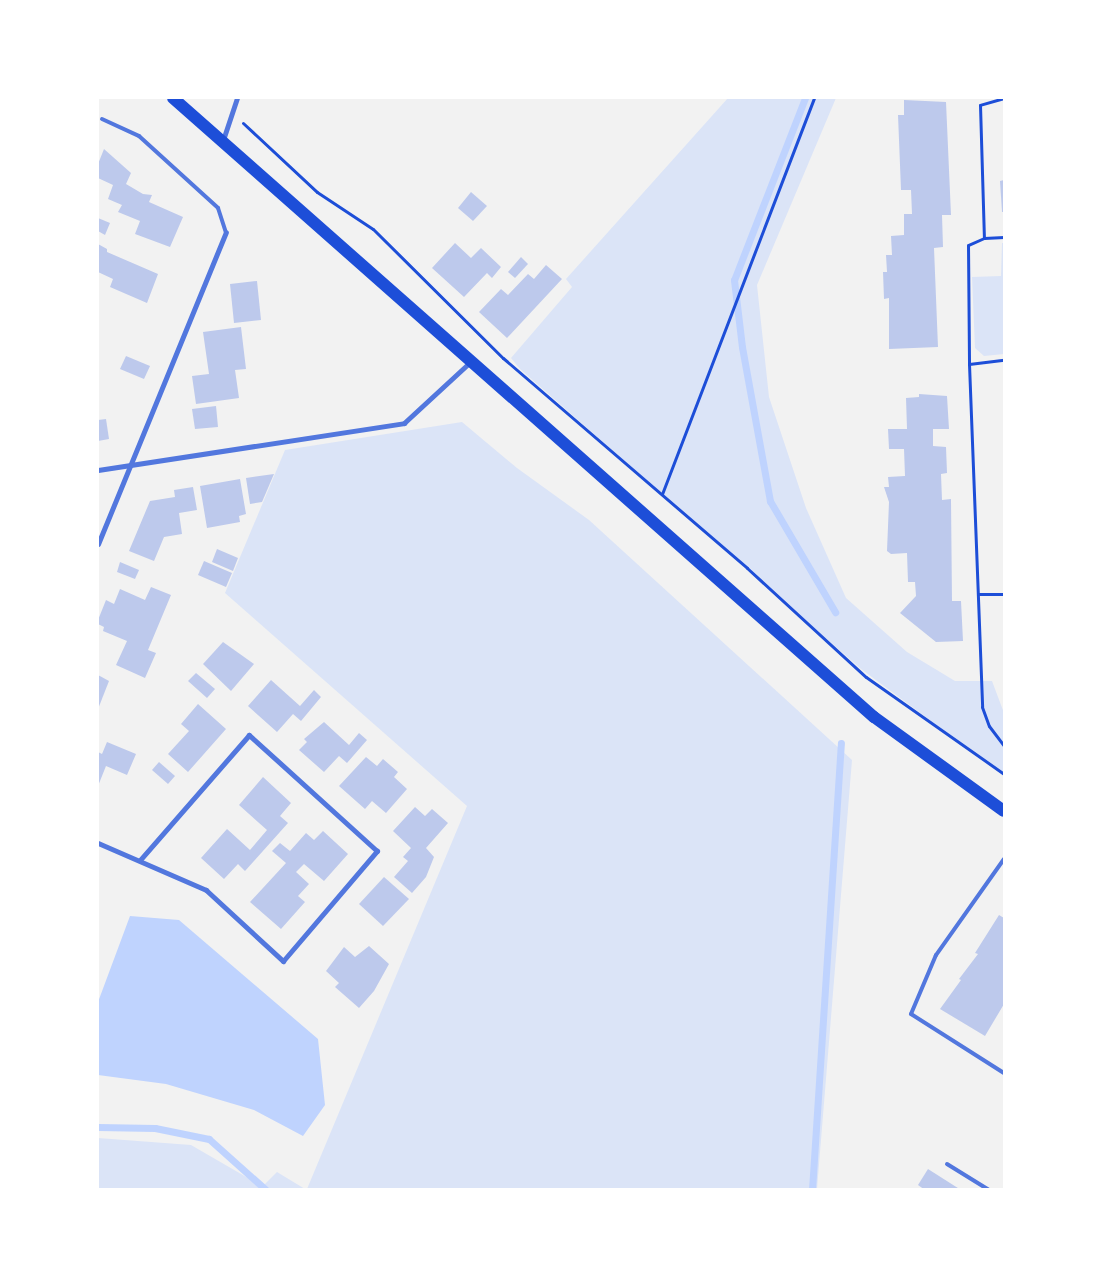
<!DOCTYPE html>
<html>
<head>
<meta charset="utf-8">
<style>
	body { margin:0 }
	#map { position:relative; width:1102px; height:1287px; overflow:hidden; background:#f2f2f2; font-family:"Fira Sans",sans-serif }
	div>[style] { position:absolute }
	.green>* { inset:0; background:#dbe4f7 }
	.water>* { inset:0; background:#bfd3fe }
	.stream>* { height:7px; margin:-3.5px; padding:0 3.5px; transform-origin:3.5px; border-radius:3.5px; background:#bfd3fe }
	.building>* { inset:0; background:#bdc9ec }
	.path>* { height:3px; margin:-1.5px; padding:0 1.5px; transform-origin:1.5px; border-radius:1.5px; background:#1d4ed8 }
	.service>* { height:4px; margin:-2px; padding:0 2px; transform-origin:2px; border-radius:2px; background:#5277de }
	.minor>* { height:5px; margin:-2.5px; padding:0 2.5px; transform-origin:2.5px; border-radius:2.5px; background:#5277de }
	.primary>* { height:12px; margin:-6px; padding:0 6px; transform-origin:6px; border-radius:6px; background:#1d4ed8 }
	span { translate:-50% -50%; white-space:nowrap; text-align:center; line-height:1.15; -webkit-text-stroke:4.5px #fff; paint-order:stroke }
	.frame { position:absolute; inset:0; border:99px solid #fff; pointer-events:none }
</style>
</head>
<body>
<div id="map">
	<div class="green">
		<div style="clip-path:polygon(728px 98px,836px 98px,757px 285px,769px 397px,806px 508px,846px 598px,907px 652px,955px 681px,992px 681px,1004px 713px,1004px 775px,861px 669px,520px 369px,511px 358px,572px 287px,566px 279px)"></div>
		<div style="clip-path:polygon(1002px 243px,1004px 243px,1004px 354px,984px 356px,975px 348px,972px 277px,1001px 276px)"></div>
		<div style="clip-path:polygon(462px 422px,517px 468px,589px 520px,852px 760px,817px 1189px,307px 1189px,467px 806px,225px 593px,285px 450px)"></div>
		<div style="clip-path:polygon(98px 1138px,191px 1145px,248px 1178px,260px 1189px,277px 1172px,305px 1189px,98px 1189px)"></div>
	</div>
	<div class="water">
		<div style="clip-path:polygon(130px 916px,179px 920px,318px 1039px,325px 1105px,303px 1136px,254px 1110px,166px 1084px,98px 1075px,98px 1002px)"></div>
	</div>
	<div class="stream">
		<div style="left:805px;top:98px;width:195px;rotate:111.3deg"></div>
		<div style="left:734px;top:280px;width:67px;rotate:83.2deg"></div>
		<div style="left:742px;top:347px;width:157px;rotate:79.7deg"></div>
		<div style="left:770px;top:501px;width:129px;rotate:59.6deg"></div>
		<div style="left:98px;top:1127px;width:57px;rotate:1deg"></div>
		<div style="left:155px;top:1128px;width:55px;rotate:11.5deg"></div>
		<div style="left:209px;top:1139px;width:76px;rotate:41.8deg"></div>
		<div style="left:812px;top:1190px;width:448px;rotate:-86.3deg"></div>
	</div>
	<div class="building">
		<div style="clip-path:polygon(904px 100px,946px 102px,951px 215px,942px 215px,943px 247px,934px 248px,938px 347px,889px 349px,889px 298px,884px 299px,883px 272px,887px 272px,886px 255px,892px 255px,891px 236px,904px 235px,904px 214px,912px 214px,911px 190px,901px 190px,898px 115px,904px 115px)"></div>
		<div style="clip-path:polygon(104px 149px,131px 173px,126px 184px,143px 194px,152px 195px,149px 202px,183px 217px,170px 247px,135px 234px,140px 221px,118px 212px,122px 205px,108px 199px,113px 185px,98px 178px,98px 164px)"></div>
		<div style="clip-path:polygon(1004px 180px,1004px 212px,1002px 212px,1000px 181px)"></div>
		<div style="clip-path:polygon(471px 192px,487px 206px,473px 221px,458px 208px)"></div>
		<div style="clip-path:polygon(98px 218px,110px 223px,105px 235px,98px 231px)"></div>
		<div style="clip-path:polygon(455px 243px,471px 258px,481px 248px,501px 267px,492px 278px,487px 273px,464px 297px,432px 268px)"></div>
		<div style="clip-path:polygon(98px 244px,107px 249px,107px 252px,158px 274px,147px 303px,110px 287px,113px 279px,98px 272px)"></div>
		<div style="clip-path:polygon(521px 257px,528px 264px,515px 278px,508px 272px)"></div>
		<div style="clip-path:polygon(546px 265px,562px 279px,507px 338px,479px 312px,501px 289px,508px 295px,528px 274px,534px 279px)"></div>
		<div style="clip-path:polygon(257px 281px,261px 320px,234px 323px,230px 284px)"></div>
		<div style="clip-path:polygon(241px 327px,246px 369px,235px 370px,239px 398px,196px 404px,192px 376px,209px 374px,203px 332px)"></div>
		<div style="clip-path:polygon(126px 356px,150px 366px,144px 379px,120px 369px)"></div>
		<div style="clip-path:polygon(919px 394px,947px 396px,949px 429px,933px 429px,933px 446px,946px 447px,947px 473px,941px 474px,942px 500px,951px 499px,952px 601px,961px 601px,963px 641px,936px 642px,900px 613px,916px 596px,915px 582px,908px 582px,907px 553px,891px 554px,887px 551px,889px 502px,884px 487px,889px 487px,888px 477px,905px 476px,904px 449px,889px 449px,888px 429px,907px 429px,906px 398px,919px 397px)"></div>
		<div style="clip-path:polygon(216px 406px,218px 427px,195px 429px,192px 409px)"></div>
		<div style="clip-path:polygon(106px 419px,109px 439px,98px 441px,98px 420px)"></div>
		<div style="clip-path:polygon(274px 474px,262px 502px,250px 504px,246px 478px)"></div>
		<div style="clip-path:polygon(240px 479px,246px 514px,239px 516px,240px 522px,207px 528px,200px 486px)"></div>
		<div style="clip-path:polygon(193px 487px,197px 510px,179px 513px,182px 534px,164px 537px,154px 561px,129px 551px,150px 501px,175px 497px,174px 490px)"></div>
		<div style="clip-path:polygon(217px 549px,238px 558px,233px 571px,212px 562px)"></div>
		<div style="clip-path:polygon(204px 561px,232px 573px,226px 587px,198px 575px)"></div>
		<div style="clip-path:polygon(120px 562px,139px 570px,135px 579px,117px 572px)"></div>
		<div style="clip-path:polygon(151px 587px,171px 595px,148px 650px,156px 653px,145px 678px,116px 665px,127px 641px,103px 631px,104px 627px,98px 624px,98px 620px,106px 600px,114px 604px,120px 589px,145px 600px)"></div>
		<div style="clip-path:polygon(223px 642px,254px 664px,231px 691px,203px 664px)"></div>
		<div style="clip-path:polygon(196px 673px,215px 689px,207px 698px,188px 681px)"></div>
		<div style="clip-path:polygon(98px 675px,109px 681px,98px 709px)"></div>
		<div style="clip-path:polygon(271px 680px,300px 706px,314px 690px,321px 697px,301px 721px,293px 714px,277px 732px,248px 706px)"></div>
		<div style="clip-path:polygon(198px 704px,226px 729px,188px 772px,168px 754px,189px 731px,181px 724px)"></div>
		<div style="clip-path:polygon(324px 722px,349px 745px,359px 733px,367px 740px,347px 763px,339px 756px,324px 772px,299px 750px,307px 742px,304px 739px)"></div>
		<div style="clip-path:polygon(107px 742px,136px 754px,127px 775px,106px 766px,98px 786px,98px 752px,102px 754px)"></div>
		<div style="clip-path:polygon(366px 757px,377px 766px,383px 759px,398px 772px,394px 777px,407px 789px,386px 813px,372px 801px,365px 809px,339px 786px)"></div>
		<div style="clip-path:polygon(159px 762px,175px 776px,168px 784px,152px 770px)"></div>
		<div style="clip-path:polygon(263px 777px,291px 803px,280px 816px,288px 823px,245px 871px,238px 864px,224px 879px,201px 858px,227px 829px,250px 850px,267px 830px,239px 805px)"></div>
		<div style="clip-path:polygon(415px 807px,425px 816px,432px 809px,448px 823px,426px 848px,434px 857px,426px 877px,412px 893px,394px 877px,408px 861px,403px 857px,411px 848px,393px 831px)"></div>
		<div style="clip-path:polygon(323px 831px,348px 854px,324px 881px,304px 864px,296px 872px,309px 884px,298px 896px,305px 902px,281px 929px,250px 902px,286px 863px,272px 851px,280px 843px,290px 851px,306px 833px,314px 840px)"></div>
		<div style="clip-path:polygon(384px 877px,409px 899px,383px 926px,359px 904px)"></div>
		<div style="clip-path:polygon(999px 915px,1004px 918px,1004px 1004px,985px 1036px,940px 1009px,961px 980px,959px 979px,978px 954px,975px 953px)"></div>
		<div style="clip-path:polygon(369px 946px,389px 964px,374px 991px,359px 1008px,335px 987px,339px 983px,326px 971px,344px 947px,355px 957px)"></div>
		<div style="clip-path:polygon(928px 1169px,961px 1190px,925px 1190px,918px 1185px)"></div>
	</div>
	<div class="path">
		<div style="left:1004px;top:98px;width:25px;rotate:164deg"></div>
		<div style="left:980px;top:105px;width:133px;rotate:88.3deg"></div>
		<div style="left:984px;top:238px;width:17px;rotate:156deg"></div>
		<div style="left:968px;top:245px;width:119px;rotate:89.5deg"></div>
		<div style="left:969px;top:364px;width:343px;rotate:87.8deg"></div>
		<div style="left:982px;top:707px;width:20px;rotate:70deg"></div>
		<div style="left:989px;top:726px;width:25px;rotate:53deg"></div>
		<div style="left:243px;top:123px;width:101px;rotate:43deg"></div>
		<div style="left:317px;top:192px;width:67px;rotate:33.5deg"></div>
		<div style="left:373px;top:229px;width:183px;rotate:44.8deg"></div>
		<div style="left:503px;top:358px;width:322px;rotate:40.7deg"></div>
		<div style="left:747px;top:568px;width:161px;rotate:42.5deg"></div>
		<div style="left:866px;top:677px;width:169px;rotate:35.1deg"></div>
		<div style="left:984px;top:238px;width:20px;rotate:-3deg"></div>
		<div style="left:969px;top:364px;width:35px;rotate:-7deg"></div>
		<div style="left:662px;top:494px;width:424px;rotate:-69deg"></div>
		<div style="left:978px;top:594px;width:26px"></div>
	</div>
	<div class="service">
		<div style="left:102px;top:119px;width:41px;rotate:24.7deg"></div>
		<div style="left:139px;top:136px;width:107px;rotate:42.3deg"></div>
		<div style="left:218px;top:208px;width:25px;rotate:72deg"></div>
		<div style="left:1004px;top:859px;width:118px;rotate:125.3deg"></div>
		<div style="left:936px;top:955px;width:64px;rotate:113deg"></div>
		<div style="left:911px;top:1014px;width:110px;rotate:32.4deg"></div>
		<div style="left:947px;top:1164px;width:49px;rotate:31.8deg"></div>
	</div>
	<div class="minor">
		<div style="left:223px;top:140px;width:44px;rotate:-71.6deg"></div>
		<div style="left:98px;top:470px;width:310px;rotate:-8.7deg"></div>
		<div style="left:404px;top:423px;width:90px;rotate:-42.7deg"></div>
		<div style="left:98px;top:544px;width:337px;rotate:-67.7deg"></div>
		<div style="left:98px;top:843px;width:118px;rotate:23.5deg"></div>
		<div style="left:206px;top:890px;width:105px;rotate:42.7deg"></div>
		<div style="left:283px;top:961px;width:145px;rotate:-49.5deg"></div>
		<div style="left:377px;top:851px;width:173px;rotate:-137.8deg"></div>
		<div style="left:249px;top:735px;width:166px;rotate:131.1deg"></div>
	</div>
	<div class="primary">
		<div style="left:173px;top:98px;width:935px;rotate:41.45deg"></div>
		<div style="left:874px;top:717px;width:160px;rotate:35.9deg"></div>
	</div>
	<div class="frame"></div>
</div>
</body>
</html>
